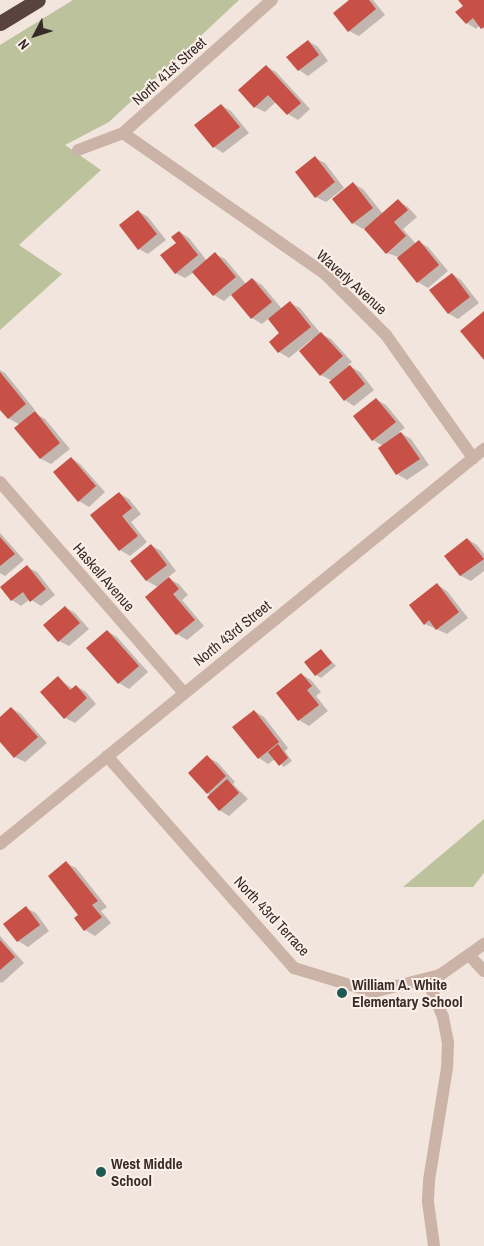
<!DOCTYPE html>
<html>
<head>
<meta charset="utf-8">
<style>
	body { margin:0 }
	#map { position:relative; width:484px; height:1246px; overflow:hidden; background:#f2e5dd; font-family:"Archivo Narrow",sans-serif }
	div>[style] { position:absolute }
	.green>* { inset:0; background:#bbc29c }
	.shadow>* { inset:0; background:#0003 }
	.building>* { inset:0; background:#c75146 }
	.minor>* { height:12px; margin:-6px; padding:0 6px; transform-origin:6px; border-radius:6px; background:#cbb3a8 }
	.highway>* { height:15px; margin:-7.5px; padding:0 7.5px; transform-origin:7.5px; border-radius:7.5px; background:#59433f }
	.dots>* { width:14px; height:14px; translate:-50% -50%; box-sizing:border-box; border:2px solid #faf0e9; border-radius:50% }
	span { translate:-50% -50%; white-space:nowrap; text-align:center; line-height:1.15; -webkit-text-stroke:4px #faf0e9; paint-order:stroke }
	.street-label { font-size:15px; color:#382b28 }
	.poi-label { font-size:15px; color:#382b28; font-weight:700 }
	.left { translate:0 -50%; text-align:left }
	.north { position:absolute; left:10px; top:10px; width:50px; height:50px; -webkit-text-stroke:4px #faf0e9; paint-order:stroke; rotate:230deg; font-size:14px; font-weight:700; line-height:20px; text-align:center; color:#382b28 }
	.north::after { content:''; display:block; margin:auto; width:18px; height:22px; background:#382b28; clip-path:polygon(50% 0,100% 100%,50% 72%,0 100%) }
</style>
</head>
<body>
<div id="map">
	<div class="green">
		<div style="clip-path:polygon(73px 0,239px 0,109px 122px,65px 145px,101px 170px,19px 245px,62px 274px,0 330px,0 45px)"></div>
		<div style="clip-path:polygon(484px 819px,484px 873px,473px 887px,403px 887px)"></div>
	</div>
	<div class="shadow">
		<div style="clip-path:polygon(351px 0,373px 0,385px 15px,359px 36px,349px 31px)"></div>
		<div style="clip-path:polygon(459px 0,484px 0,484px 29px,480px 25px,476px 29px,467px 23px,464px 6px)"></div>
		<div style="clip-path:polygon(308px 41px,318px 47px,328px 61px,308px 76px,299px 70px)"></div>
		<div style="clip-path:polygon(266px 66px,276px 72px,310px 109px,298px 120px,288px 114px,276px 102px,265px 112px,255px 107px)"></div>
		<div style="clip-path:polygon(221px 105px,231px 111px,249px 133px,223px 153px,214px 147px)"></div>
		<div style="clip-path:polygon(315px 158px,325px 163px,344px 188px,326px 202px,316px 197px)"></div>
		<div style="clip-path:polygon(354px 184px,363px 189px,383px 214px,398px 201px,408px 207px,417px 217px,403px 229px,416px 244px,419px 242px,428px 247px,448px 271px,428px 288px,418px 282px,398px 257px,387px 253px,365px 228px,363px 229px,353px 223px,334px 199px)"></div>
		<div style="clip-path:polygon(138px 211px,148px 217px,166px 240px,148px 254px,139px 249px)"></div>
		<div style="clip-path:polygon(180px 232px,189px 238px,207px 261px,215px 254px,225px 259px,246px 284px,253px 279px,262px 285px,282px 309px,290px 303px,300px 308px,321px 334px,331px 339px,352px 362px,348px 365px,360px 372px,374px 390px,354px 406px,345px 400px,332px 381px,321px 375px,312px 339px,289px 358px,279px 352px,281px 333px,269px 318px,262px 324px,252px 318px,232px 294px,224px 301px,214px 295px,194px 272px,185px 278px,175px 273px)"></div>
		<div style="clip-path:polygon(452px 274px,461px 280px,479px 303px,458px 319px,449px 314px,431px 291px)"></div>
		<div style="clip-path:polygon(0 370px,5px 373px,35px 410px,33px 412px,45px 419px,70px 449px,51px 464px,41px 459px,16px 428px,20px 425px,8px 418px,0 408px)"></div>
		<div style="clip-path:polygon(376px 399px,386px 405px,405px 428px,399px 432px,411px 439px,429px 465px,407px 480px,397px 474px,383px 446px,373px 440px)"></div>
		<div style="clip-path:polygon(71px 458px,80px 464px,105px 492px,89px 507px,79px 501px)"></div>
		<div style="clip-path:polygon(119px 493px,129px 499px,141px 514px,131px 522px,147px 542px,130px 556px,120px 550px,92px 515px)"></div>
		<div style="clip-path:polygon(0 533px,24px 560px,5px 576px,0 573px)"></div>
		<div style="clip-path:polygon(467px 539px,477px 545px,484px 554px,484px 571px,471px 581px,461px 576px,446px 556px)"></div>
		<div style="clip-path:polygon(151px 545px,161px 551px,176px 571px,167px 578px,179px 584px,188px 595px,182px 600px,204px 626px,187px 640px,177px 634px,146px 597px,158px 587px,147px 581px,131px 561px)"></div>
		<div style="clip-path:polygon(27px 567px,37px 572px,55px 595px,41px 606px,30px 599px,21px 606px,12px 600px)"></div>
		<div style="clip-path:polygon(438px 585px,447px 591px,468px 618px,447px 634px,425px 624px)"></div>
		<div style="clip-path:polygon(65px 607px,75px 613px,89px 629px,69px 646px,59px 641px)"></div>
		<div style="clip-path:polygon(107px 631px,117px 637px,148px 672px,129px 689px,119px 683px,88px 648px)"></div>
		<div style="clip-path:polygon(321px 650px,336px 666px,321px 678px,316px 675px)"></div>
		<div style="clip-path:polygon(301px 674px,311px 680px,321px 692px,316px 696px,328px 711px,309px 726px,299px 720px,278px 693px)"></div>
		<div style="clip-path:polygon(58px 678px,73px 689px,76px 686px,86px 692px,96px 704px,75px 723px,65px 718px)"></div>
		<div style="clip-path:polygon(11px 708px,21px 714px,47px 743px,25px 762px,15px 757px,0 740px,0 718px)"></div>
		<div style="clip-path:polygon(254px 711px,264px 717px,288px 748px,285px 751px,292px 761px,284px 767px,275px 759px,268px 764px,259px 758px)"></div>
		<div style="clip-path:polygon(207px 757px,217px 762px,235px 782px,233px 784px,248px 799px,229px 816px,219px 810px,208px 793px)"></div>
		<div style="clip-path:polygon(66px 863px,76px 868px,107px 907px,101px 911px,111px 923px,95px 936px,85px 930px,76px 918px,80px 915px)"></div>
		<div style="clip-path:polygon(26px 908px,36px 913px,49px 931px,28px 947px,18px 941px)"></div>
		<div style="clip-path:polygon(0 936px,24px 963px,2px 983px,0 982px)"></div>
	</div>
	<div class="building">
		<div style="clip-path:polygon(349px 0,369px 0,376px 9px,348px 32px,333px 13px)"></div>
		<div style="clip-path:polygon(458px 0,484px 0,484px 27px,481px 29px,473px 18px,466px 24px,455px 12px,463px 6px)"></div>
		<div style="clip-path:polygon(308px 40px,319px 55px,298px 71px,286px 57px)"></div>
		<div style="clip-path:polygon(266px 65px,301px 103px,287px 115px,268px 95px,254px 108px,238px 90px)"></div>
		<div style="clip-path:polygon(221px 104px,240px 127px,213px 148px,194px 125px)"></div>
		<div style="clip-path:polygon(315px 156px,335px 182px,315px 198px,295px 172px)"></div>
		<div style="clip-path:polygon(353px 182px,373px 208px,352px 224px,332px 199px)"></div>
		<div style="clip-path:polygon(398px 199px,408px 210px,394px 222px,406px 236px,386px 254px,364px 229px)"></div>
		<div style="clip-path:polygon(138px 210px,157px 234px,138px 250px,119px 225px)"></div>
		<div style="clip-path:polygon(179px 231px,198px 255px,175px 274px,160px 255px,176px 243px,171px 237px)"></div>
		<div style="clip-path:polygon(419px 240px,439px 265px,417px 283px,397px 258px)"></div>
		<div style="clip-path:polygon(215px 252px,236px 277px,213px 296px,192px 272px)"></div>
		<div style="clip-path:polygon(452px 273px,470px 297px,448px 314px,429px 290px)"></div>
		<div style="clip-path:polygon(252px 278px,272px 302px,251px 319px,231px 295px)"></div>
		<div style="clip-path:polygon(290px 301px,311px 327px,278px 353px,269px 342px,279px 333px,268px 319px)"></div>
		<div style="clip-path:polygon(484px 311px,484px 360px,460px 331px)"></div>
		<div style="clip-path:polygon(321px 332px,343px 356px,320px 376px,299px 351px)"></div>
		<div style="clip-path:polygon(350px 365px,365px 384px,344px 401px,329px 382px)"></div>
		<div style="clip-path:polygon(0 372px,26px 404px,8px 419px,0 410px)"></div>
		<div style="clip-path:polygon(376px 398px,396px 422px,372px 441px,353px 416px)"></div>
		<div style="clip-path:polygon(35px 411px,60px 443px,40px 459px,14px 428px)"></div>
		<div style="clip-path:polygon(401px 432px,420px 459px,396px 475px,378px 448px)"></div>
		<div style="clip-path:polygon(71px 457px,96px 486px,78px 502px,53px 472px)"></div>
		<div style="clip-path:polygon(119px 492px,132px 508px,122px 516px,138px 536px,119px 551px,90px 515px)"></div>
		<div style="clip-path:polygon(0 537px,15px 554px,0 566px)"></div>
		<div style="clip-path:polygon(467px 538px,484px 559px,460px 576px,444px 556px)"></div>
		<div style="clip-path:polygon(151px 544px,167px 565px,146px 581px,130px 561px)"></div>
		<div style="clip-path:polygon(27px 565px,46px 589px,30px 602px,23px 592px,11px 601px,0 587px)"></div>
		<div style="clip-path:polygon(169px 577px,179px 589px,173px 594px,195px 620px,176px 635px,145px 597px)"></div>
		<div style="clip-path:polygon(437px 583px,459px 612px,436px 630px,429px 620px,424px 625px,409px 605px)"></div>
		<div style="clip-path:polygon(65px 606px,80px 623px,58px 642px,43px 625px)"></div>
		<div style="clip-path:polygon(107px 630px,139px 666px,118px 684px,86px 648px)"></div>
		<div style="clip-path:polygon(321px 649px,332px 663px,315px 676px,304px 662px)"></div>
		<div style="clip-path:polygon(301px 673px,312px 686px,307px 690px,319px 705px,298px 721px,276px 693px)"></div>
		<div style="clip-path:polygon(58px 676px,70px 690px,76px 685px,87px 698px,64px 719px,40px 692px)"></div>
		<div style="clip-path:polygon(11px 707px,38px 737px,14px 758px,0 742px,0 717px)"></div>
		<div style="clip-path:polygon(254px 710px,279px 742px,258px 759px,232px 727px)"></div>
		<div style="clip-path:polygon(278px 744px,288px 758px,279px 766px,268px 752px)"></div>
		<div style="clip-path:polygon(207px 755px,226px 776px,207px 794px,188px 773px)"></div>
		<div style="clip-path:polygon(227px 779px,239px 793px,219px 811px,207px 797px)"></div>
		<div style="clip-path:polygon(66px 861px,98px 901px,92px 905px,102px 917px,84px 931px,74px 918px,78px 915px,48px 876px)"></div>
		<div style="clip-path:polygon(26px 906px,40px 925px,17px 942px,3px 924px)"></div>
		<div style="clip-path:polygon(0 940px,15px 957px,0 970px)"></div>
	</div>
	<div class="minor">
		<div style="left:123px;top:133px;width:245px;rotate:34.9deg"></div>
		<div style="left:324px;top:273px;width:88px;rotate:45deg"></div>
		<div style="left:386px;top:335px;width:151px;rotate:54.7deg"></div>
		<div style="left:78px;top:150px;width:48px;rotate:-20.7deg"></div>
		<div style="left:123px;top:133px;width:200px;rotate:-41.8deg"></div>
		<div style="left:0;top:482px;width:280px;rotate:48.9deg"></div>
		<div style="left:107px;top:756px;width:283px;rotate:48.6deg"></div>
		<div style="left:294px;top:968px;width:83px;rotate:16.9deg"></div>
		<div style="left:373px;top:992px;width:69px;rotate:-14.2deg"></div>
		<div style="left:440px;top:975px;width:54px;rotate:-35.2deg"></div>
		<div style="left:0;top:844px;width:625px;rotate:-39.22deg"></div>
		<div style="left:469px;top:955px;width:22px;rotate:47deg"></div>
		<div style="left:427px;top:979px;width:41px;rotate:67.2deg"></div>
		<div style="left:443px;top:1017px;width:25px;rotate:79deg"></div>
		<div style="left:448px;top:1042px;width:26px;rotate:92deg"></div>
		<div style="left:447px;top:1068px;width:114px;rotate:99.1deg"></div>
		<div style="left:429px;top:1181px;width:21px;rotate:93deg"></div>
		<div style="left:428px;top:1202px;width:44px;rotate:82.2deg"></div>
	</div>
	<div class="highway">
		<div style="left:0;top:23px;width:44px;rotate:-31.2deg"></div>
	</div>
	<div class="dots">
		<div style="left:342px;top:993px;background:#1d5a54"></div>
		<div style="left:101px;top:1172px;background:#1d5a54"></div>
	</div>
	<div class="street-label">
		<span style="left:169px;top:71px;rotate:-42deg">North 41st Street</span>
		<span style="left:352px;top:282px;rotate:42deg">Waverly Avenue</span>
		<span style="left:104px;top:577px;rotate:49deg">Haskell Avenue</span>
		<span style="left:232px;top:633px;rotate:-39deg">North 43rd Street</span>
		<span style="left:272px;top:916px;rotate:47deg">North 43rd Terrace</span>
	</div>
	<div class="poi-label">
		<span class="left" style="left:352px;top:993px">William A. White<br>Elementary School</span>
		<span class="left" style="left:111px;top:1172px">West Middle<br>School</span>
	</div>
	<div class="north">N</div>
</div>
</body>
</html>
